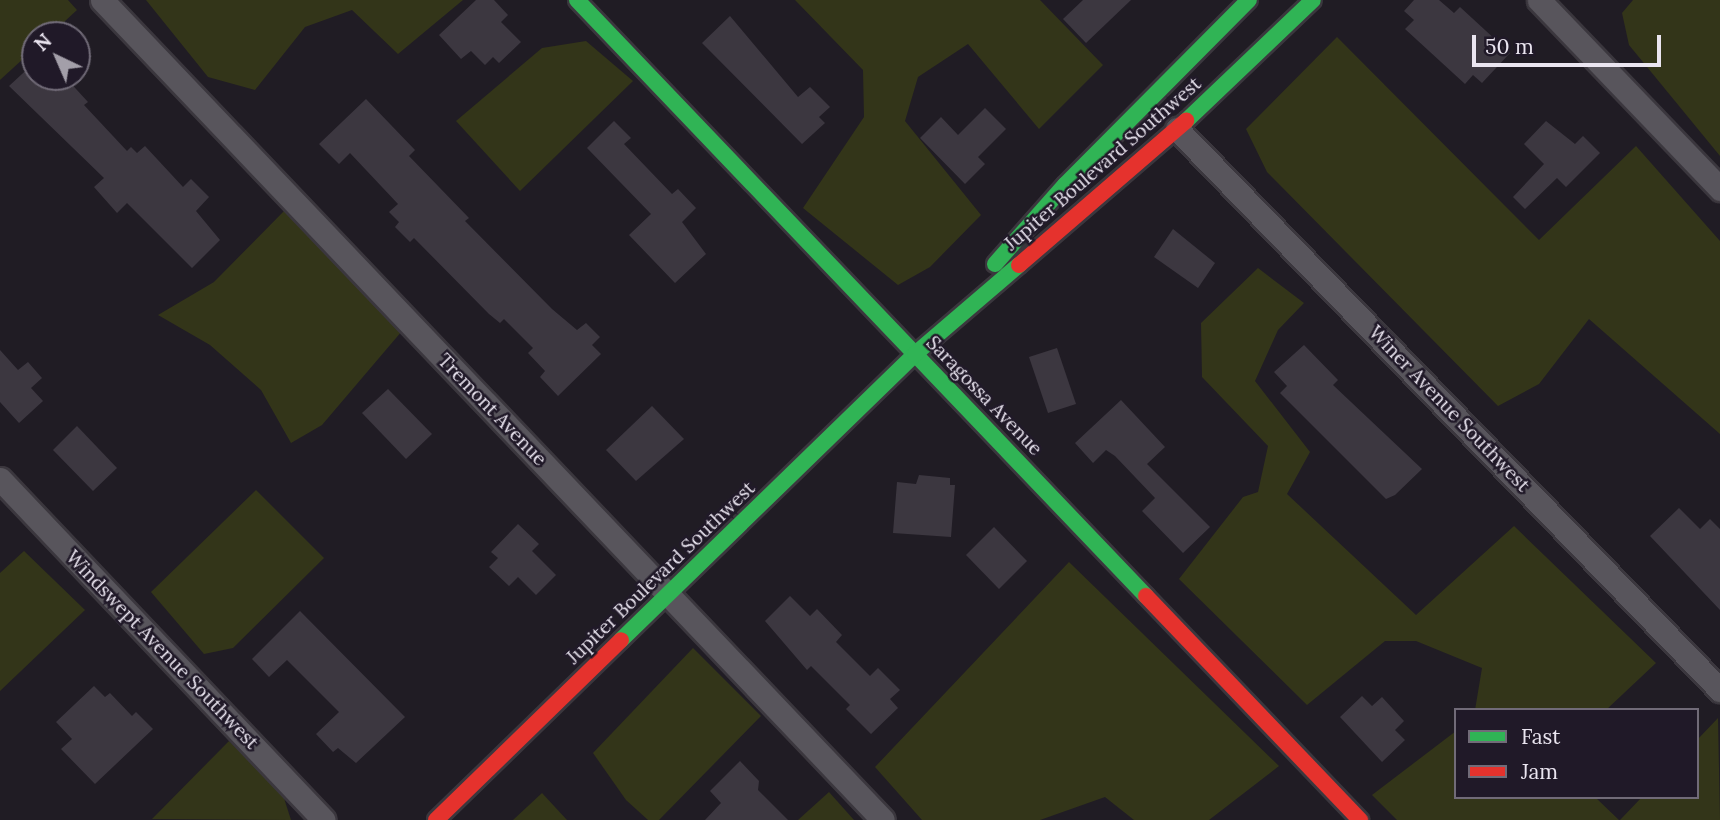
<!DOCTYPE html>
<html>
<head>
<meta charset="utf-8">
<style>
	body { margin:0 }
	#map { position:relative; width:1720px; height:820px; overflow:hidden; background:#201c24; font-family:Lora,serif }
	div>[style] { position:absolute }
	.green>* { inset:0; background:#333519 }
	.building>* { inset:0; background:#3c3740 }
	.roads { filter:drop-shadow(2px 0 #3b373e) drop-shadow(-2px 0 #3b373e) drop-shadow(0 2px #3b373e) drop-shadow(0 -2px #3b373e) }
	.street>* { height:23px; margin:-11.5px; padding:0 11.5px; transform-origin:11.5px; border-radius:11.5px; background:#58555c }
	.fast>* { height:16px; margin:-8px; padding:0 8px; transform-origin:8px; border-radius:8px; background:#30b455 }
	.jam>* { height:16px; margin:-8px; padding:0 8px; transform-origin:8px; border-radius:8px; background:#e5322d }
	span { translate:-50% -50%; white-space:nowrap; text-align:center; line-height:1.15; -webkit-text-stroke:5px #201928; paint-order:stroke }
	.street-label { font-size:19px; color:#eae5f0 }
	.legend { position:absolute; left:1454px; top:708px; width:245px; height:91px; box-sizing:border-box; background:#201928; border:2px solid #716b78; margin:0; padding:9px 12px; list-style:none; font-size:21px; color:#eae5f0 }
	.legend li { display:flex; align-items:center; gap:14px; height:35px }
	.legend b { width:35px; border:2px solid #716b78 }
	.north { position:absolute; left:21px; top:21px; width:70px; height:70px; box-sizing:border-box; background:#201928; border:2px solid #716b78; border-radius:50%; rotate:316deg; font-size:19px; font-weight:700; line-height:28px; text-align:center; color:#eae5f0 }
	.north::after { content:''; display:block; margin:auto; width:24px; height:32px; background:#a39fa9; clip-path:polygon(50% 0,100% 100%,50% 72%,0 100%) }
	.scale { position:absolute; left:1472px; top:35px; width:189px; height:32px; box-sizing:border-box; border:4px solid #eae5f0; border-top:0; padding-left:9px; font-size:21px; line-height:24px; white-space:nowrap; color:#eae5f0; -webkit-text-stroke:5px #201928; paint-order:stroke }
</style>
</head>
<body>
<div id="map">
	<div class="green">
		<div style="clip-path:polygon(0 0,68px 0,77px 10px,50px 35px,35px 35px,35px 48px,0 80px)"></div>
		<div style="clip-path:polygon(146px 0,463px 0,398px 54px,352px 10px,305px 27px,255px 90px,208px 77px)"></div>
		<div style="clip-path:polygon(795px 0,1040px 0,1103px 65px,1039px 129px,968px 44px,918px 77px,905px 121px,981px 215px,930px 267px,898px 285px,803px 208px,864px 117px,863px 70px)"></div>
		<div style="clip-path:polygon(1633px 0,1720px 0,1720px 156px,1629px 45px,1622px 13px)"></div>
		<div style="clip-path:polygon(1337px 37px,1539px 240px,1636px 146px,1720px 241px,1720px 434px,1589px 319px,1539px 384px,1498px 406px,1267px 172px,1246px 129px)"></div>
		<div style="clip-path:polygon(586px 41px,633px 81px,520px 191px,456px 121px,542px 48px)"></div>
		<div style="clip-path:polygon(286px 209px,402px 331px,322px 425px,291px 443px,261px 390px,210px 345px,158px 315px,214px 282px)"></div>
		<div style="clip-path:polygon(1258px 268px,1304px 303px,1278px 330px,1255px 381px,1310px 452px,1287px 494px,1416px 615px,1514px 526px,1656px 663px,1606px 710px,1475px 710px,1482px 668px,1416px 641px,1385px 641px,1307px 705px,1179px 579px,1243px 497px,1258px 492px,1268px 446px,1202px 377px,1201px 323px)"></div>
		<div style="clip-path:polygon(256px 490px,324px 558px,233px 648px,204px 654px,151px 592px)"></div>
		<div style="clip-path:polygon(24px 551px,85px 610px,0 691px,0 573px)"></div>
		<div style="clip-path:polygon(1069px 562px,1279px 766px,1209px 820px,1134px 820px,1105px 797px,1040px 820px,922px 820px,875px 767px)"></div>
		<div style="clip-path:polygon(693px 648px,761px 716px,659px 820px,648px 820px,626px 800px,593px 753px)"></div>
		<div style="clip-path:polygon(1718px 718px,1720px 820px,1620px 820px,1642px 797px,1697px 797px,1697px 740px)"></div>
		<div style="clip-path:polygon(1456px 731px,1456px 797px,1595px 797px,1619px 820px,1397px 820px,1372px 795px)"></div>
		<div style="clip-path:polygon(229px 741px,283px 795px,291px 820px,152px 819px)"></div>
		<div style="clip-path:polygon(829px 792px,854px 820px,798px 820px)"></div>
		<div style="clip-path:polygon(542px 793px,567px 820px,513px 820px)"></div>
	</div>
	<div class="building">
		<div style="clip-path:polygon(476px 0,494px 0,508px 15px,501px 22px,521px 42px,499px 63px,493px 57px,485px 65px,471px 51px,461px 59px,439px 35px)"></div>
		<div style="clip-path:polygon(1083px 0,1131px 0,1086px 43px,1063px 19px)"></div>
		<div style="clip-path:polygon(1414px 0,1439px 0,1454px 13px,1460px 7px,1510px 53px,1482px 83px,1473px 75px,1465px 84px,1405px 29px,1414px 20px,1404px 11px)"></div>
		<div style="clip-path:polygon(730px 16px,798px 97px,810px 87px,830px 107px,819px 117px,825px 123px,802px 144px,702px 43px)"></div>
		<div style="clip-path:polygon(35px 62px,35px 77px,65px 77px,88px 102px,84px 105px,127px 151px,131px 147px,137px 153px,145px 146px,183px 187px,191px 179px,209px 197px,196px 211px,220px 240px,192px 268px,127px 203px,117px 213px,94px 187px,104px 178px,9px 86px)"></div>
		<div style="clip-path:polygon(366px 99px,415px 150px,409px 156px,469px 218px,465px 221px,552px 309px,577px 330px,586px 323px,600px 337px,592px 345px,601px 354px,558px 396px,540px 377px,545px 371px,528px 353px,533px 348px,504px 319px,500px 323px,489px 314px,414px 238px,410px 242px,395px 227px,399px 222px,389px 212px,398px 204px,350px 153px,339px 164px,319px 144px)"></div>
		<div style="clip-path:polygon(985px 108px,1006px 129px,978px 157px,985px 164px,965px 184px,920px 138px,941px 117px,958px 135px)"></div>
		<div style="clip-path:polygon(614px 121px,631px 138px,624px 144px,672px 194px,678px 189px,696px 208px,682px 222px,706px 254px,675px 283px,629px 235px,651px 214px,587px 148px)"></div>
		<div style="clip-path:polygon(1546px 121px,1575px 144px,1583px 136px,1600px 153px,1566px 187px,1557px 178px,1525px 209px,1513px 197px,1544px 164px,1524px 144px)"></div>
		<div style="clip-path:polygon(1173px 229px,1215px 263px,1198px 288px,1154px 257px)"></div>
		<div style="clip-path:polygon(1304px 345px,1338px 380px,1333px 385px,1422px 469px,1395px 495px,1386px 499px,1280px 393px,1287px 386px,1274px 372px)"></div>
		<div style="clip-path:polygon(1057px 348px,1076px 404px,1048px 413px,1029px 357px)"></div>
		<div style="clip-path:polygon(0 350px,18px 370px,28px 362px,42px 378px,31px 388px,43px 401px,19px 423px,0 402px)"></div>
		<div style="clip-path:polygon(388px 389px,432px 434px,406px 459px,362px 413px)"></div>
		<div style="clip-path:polygon(1121px 400px,1165px 447px,1147px 464px,1210px 527px,1183px 553px,1142px 511px,1155px 498px,1115px 456px,1106px 450px,1093px 463px,1075px 443px)"></div>
		<div style="clip-path:polygon(652px 406px,684px 439px,636px 481px,606px 450px)"></div>
		<div style="clip-path:polygon(77px 426px,117px 468px,93px 491px,53px 450px)"></div>
		<div style="clip-path:polygon(919px 475px,950px 478px,950px 485px,955px 485px,951px 537px,893px 533px,897px 482px,916px 484px)"></div>
		<div style="clip-path:polygon(1679px 508px,1700px 529px,1710px 519px,1720px 529px,1720px 610px,1650px 536px)"></div>
		<div style="clip-path:polygon(518px 524px,539px 544px,532px 551px,556px 575px,536px 595px,518px 577px,509px 586px,489px 567px,498px 558px,491px 552px)"></div>
		<div style="clip-path:polygon(994px 527px,1027px 561px,999px 589px,966px 555px)"></div>
		<div style="clip-path:polygon(790px 596px,810px 616px,817px 609px,842px 635px,836px 642px,870px 676px,878px 668px,900px 690px,890px 699px,898px 708px,871px 734px,846px 709px,850px 705px,811px 666px,807px 670px,765px 621px)"></div>
		<div style="clip-path:polygon(300px 611px,405px 717px,356px 763px,338px 748px,333px 752px,316px 734px,339px 712px,287px 660px,269px 677px,252px 659px)"></div>
		<div style="clip-path:polygon(94px 686px,105px 697px,110px 693px,132px 716px,136px 712px,153px 729px,95px 784px,61px 749px,72px 739px,56px 722px)"></div>
		<div style="clip-path:polygon(1362px 696px,1372px 706px,1382px 697px,1404px 721px,1395px 730px,1405px 740px,1382px 762px,1340px 717px)"></div>
		<div style="clip-path:polygon(740px 761px,759px 781px,758px 790px,788px 820px,705px 820px,721px 803px,710px 791px)"></div>
	</div>
	<div class="roads">
		<div class="street">
			<div style="left:102px;top:0;width:1132px;rotate:46.4deg"></div>
			<div style="left:1539px;top:0;width:262px;rotate:46.2deg"></div>
			<div style="left:1177px;top:129px;width:781px;rotate:45.93deg"></div>
			<div style="left:0;top:479px;width:470px;rotate:46.5deg"></div>
		</div>
		<div class="fast">
			<div style="left:577px;top:0;width:824px;rotate:46.33deg"></div>
			<div style="left:1186px;top:121px;width:175px;rotate:-43.6deg"></div>
			<div style="left:995px;top:264px;width:106px;rotate:-48.5deg"></div>
			<div style="left:1065px;top:185px;width:261px;rotate:-45.2deg"></div>
			<div style="left:621px;top:640px;width:410px;rotate:-44.2deg"></div>
			<div style="left:915px;top:354px;width:137px;rotate:-40.6deg"></div>
		</div>
		<div class="jam">
			<div style="left:1019px;top:265px;width:221px;rotate:-40.8deg"></div>
			<div style="left:1146px;top:596px;width:310px;rotate:46.3deg"></div>
			<div style="left:436px;top:820px;width:258px;rotate:-44.2deg"></div>
		</div>
	</div>
	<div class="street-label">
		<span style="left:1103px;top:164px;rotate:-41deg">Jupiter Boulevard Southwest</span>
		<span style="left:984px;top:396px;rotate:46deg">Saragossa Avenue</span>
		<span style="left:1449px;top:409px;rotate:46deg">Winer Avenue Southwest</span>
		<span style="left:492px;top:410px;rotate:46deg">Tremont Avenue</span>
		<span style="left:661px;top:573px;rotate:-44deg">Jupiter Boulevard Southwest</span>
		<span style="left:162px;top:650px;rotate:46deg">Windswept Avenue Southwest</span>
	</div>
	<ul class="legend">
	<li><b style="height:9px;background:#30b455"></b>Fast</li>
	<li><b style="height:9px;background:#e5322d"></b>Jam</li>
	</ul>
	<div class="north">N</div>
	<div class="scale">50 m</div>
</div>
</body>
</html>
